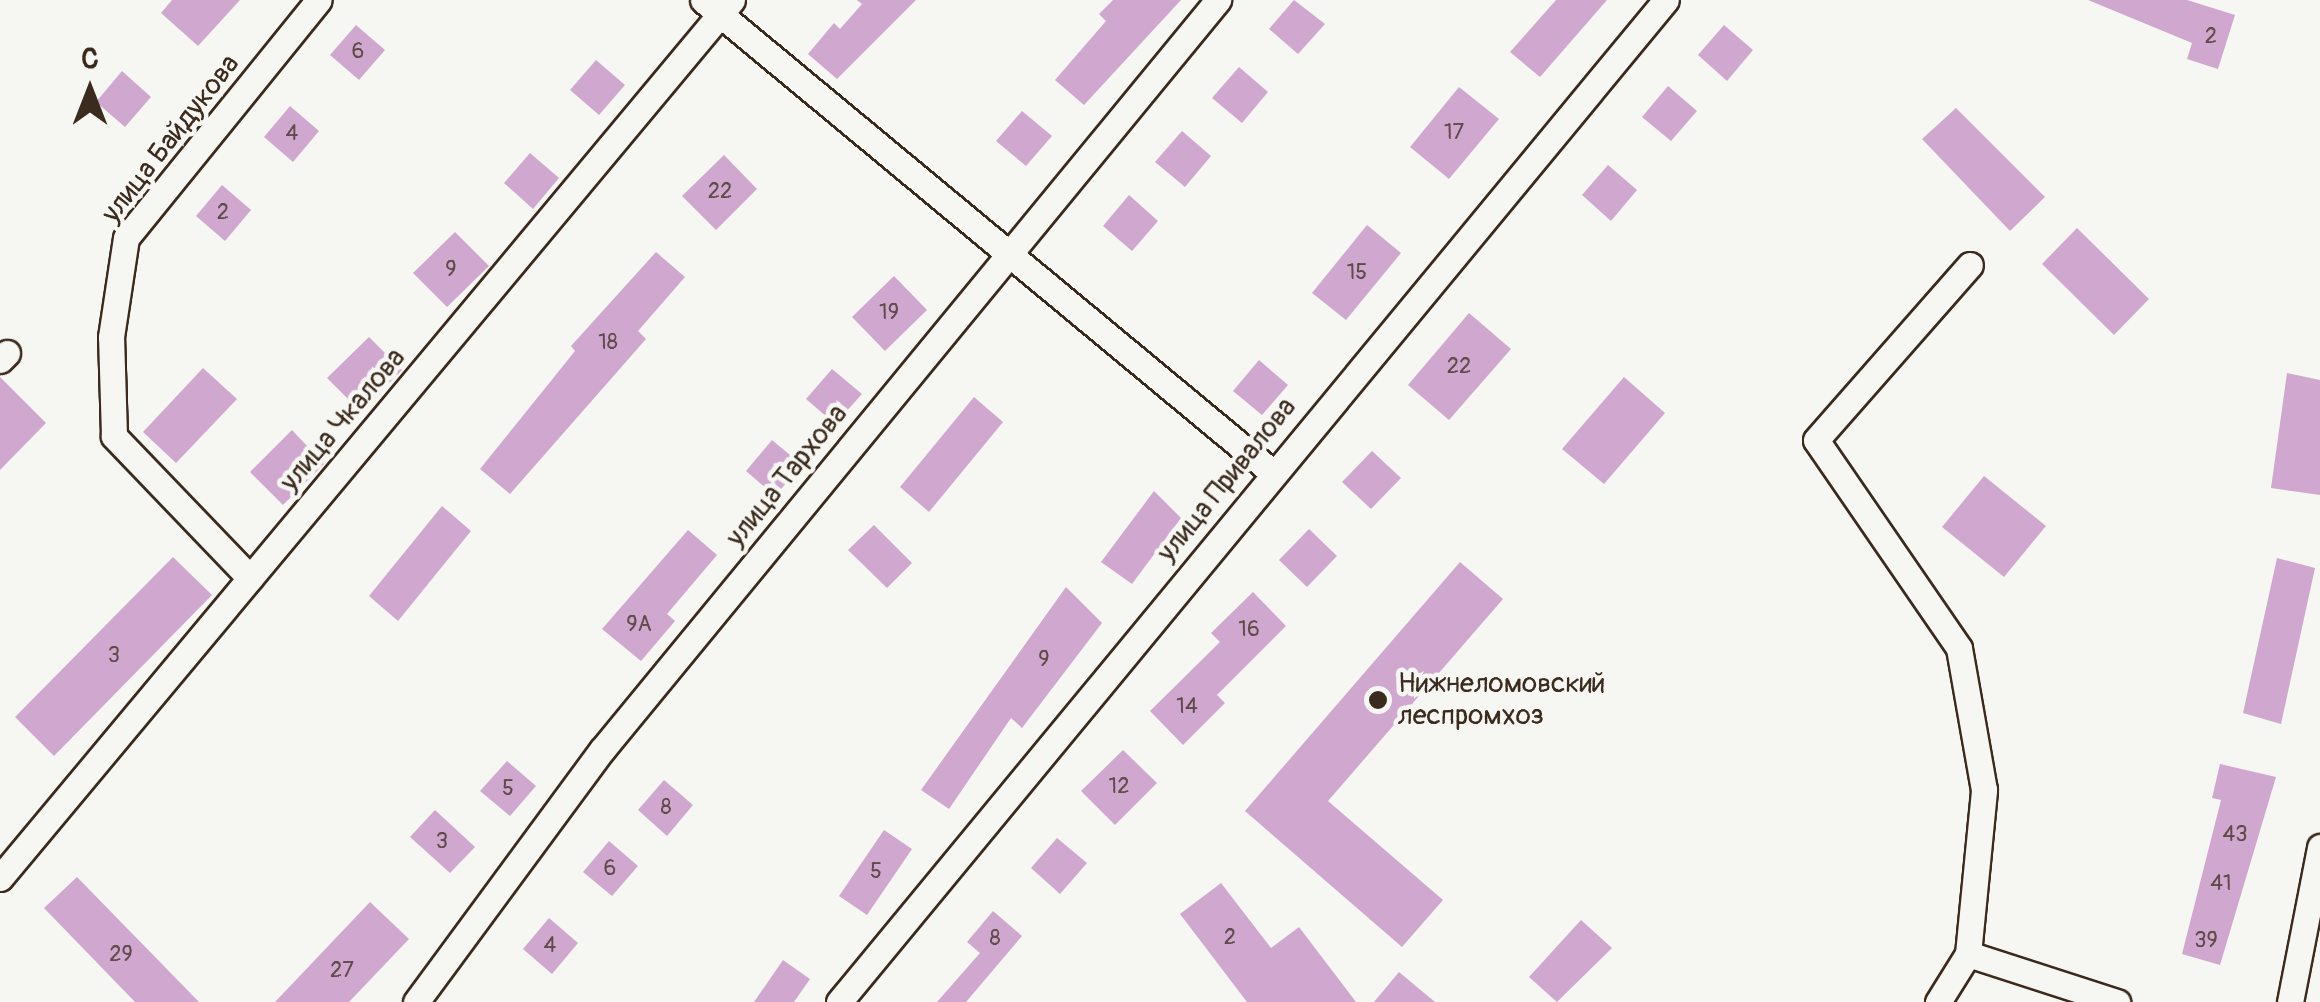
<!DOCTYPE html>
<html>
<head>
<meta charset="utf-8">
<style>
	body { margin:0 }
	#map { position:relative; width:2320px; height:1002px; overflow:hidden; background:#f6f6f2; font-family:Pangolin,sans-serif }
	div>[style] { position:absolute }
	.building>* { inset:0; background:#d0a8cf }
	.roads { filter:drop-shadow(2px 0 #3b2a1e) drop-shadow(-2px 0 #3b2a1e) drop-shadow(0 2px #3b2a1e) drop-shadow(0 -2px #3b2a1e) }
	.street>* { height:25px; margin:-12.5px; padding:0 12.5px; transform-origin:12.5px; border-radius:12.5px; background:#f6f6f2 }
	.dots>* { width:28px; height:28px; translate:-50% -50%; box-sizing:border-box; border:5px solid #f6f6f2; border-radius:50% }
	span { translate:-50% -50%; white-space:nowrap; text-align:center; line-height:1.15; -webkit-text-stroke:9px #f6f6f2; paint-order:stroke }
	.number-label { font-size:22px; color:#604a4a }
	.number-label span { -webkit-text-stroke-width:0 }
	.street-label { font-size:28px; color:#3b2a1e }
	.poi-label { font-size:28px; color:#3b2a1e }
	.left { translate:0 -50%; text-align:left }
	.north { position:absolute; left:40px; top:40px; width:100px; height:100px; -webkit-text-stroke:8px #f6f6f2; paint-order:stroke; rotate:0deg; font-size:28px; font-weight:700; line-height:40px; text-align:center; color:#3b2a1e }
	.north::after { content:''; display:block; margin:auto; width:35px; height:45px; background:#3b2a1e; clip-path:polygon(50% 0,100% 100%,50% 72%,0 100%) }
</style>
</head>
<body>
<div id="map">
	<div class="building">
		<div style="clip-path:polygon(172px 0,240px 0,198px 46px,161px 13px)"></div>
		<div style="clip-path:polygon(857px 0,916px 0,837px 79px,808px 54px,834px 23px,840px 29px,862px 4px)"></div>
		<div style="clip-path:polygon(1113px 0,1181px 0,1084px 105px,1055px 80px,1106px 21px,1099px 14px)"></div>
		<div style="clip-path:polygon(1294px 0,1325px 24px,1298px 54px,1269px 29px)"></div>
		<div style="clip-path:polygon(1556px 0,1607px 0,1540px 77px,1510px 52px)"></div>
		<div style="clip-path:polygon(2088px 0,2187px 0,2235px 15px,2218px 69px,2187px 59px,2192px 43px)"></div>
		<div style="clip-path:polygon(356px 25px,385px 50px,359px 80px,330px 55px)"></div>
		<div style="clip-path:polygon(1724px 25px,1753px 50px,1727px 81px,1698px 55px)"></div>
		<div style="clip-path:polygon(596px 60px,625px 85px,599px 115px,570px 90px)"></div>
		<div style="clip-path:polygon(1239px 67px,1268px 92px,1242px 123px,1212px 98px)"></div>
		<div style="clip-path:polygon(122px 71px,151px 97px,125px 127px,96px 102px)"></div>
		<div style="clip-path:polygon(1668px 86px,1697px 111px,1671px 141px,1642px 117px)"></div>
		<div style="clip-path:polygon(1459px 87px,1499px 119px,1449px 179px,1410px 147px)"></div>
		<div style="clip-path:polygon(290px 106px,319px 131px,293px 162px,264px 137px)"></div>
		<div style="clip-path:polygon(1956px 108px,2045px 197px,2010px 231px,1922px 139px)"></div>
		<div style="clip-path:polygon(1022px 111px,1052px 136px,1026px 166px,996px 141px)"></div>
		<div style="clip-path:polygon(1182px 131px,1211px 156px,1185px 187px,1155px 162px)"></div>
		<div style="clip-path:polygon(530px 153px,559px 178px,533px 209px,504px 183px)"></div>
		<div style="clip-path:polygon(724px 155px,757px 189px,716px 230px,682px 196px)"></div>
		<div style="clip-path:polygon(1608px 165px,1637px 190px,1611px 221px,1582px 195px)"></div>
		<div style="clip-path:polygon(222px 185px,251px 210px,225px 241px,196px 216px)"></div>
		<div style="clip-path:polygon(1129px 195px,1158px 221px,1132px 251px,1103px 226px)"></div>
		<div style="clip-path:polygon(1367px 225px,1401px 253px,1346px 320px,1312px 293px)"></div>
		<div style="clip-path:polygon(2077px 228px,2149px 299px,2114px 335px,2042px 264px)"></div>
		<div style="clip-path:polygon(455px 232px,489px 266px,447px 307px,413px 273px)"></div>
		<div style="clip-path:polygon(656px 252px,685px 277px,638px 331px,646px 339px,510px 494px,480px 469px,575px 351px,571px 346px)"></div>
		<div style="clip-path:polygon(894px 276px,927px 310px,885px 351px,852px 317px)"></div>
		<div style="clip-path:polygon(1469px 313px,1511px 349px,1449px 420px,1408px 385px)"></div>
		<div style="clip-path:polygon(369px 337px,402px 370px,361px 412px,327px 378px)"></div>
		<div style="clip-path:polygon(1259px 360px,1288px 385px,1262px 415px,1233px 391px)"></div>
		<div style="clip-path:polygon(203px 368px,237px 399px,176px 463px,143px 432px)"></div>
		<div style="clip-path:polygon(832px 369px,862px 394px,835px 424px,806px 399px)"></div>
		<div style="clip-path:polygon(2287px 373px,2320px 380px,2320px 495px,2271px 488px)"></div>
		<div style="clip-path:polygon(0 377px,46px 423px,0 470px)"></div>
		<div style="clip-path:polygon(1624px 377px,1665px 413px,1604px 484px,1562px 449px)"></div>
		<div style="clip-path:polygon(974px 397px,1003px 422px,929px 512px,900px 487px)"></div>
		<div style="clip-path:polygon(292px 430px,324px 464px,283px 505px,250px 472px)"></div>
		<div style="clip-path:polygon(772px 440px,802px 465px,775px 496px,746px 471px)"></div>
		<div style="clip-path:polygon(1372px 451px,1401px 478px,1371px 509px,1342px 482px)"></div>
		<div style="clip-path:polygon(1984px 476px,2046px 526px,2004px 577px,1942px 527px)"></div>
		<div style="clip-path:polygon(1154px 491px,1181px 518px,1132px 584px,1101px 562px)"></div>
		<div style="clip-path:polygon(442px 506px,471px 531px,398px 621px,369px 596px)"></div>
		<div style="clip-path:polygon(874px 525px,912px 563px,887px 588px,848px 550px)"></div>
		<div style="clip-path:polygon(1309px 529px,1337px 556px,1307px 587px,1279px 560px)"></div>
		<div style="clip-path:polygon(688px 530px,717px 555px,667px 614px,675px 621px,641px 661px,602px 629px)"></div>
		<div style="clip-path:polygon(173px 557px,212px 595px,54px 756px,15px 717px)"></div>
		<div style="clip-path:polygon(2277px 558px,2315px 568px,2281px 724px,2243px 713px)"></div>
		<div style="clip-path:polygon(1460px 562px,1503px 599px,1328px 801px,1443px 900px,1402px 947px,1245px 811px)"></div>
		<div style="clip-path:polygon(1066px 587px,1102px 623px,1022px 728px,1011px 718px,949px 809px,921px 790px)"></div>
		<div style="clip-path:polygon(1253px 592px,1286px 626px,1217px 695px,1225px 703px,1183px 745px,1150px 711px,1220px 642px,1211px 633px)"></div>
		<div style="clip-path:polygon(1123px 750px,1157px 783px,1115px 825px,1081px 791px)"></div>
		<div style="clip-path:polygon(507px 761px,536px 786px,510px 816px,480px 791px)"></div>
		<div style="clip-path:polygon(2220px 764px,2276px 777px,2220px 965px,2182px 954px,2221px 800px,2212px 798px)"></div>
		<div style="clip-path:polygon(664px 780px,693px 805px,667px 836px,638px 810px)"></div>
		<div style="clip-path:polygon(435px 810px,475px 847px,450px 873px,410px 837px)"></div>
		<div style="clip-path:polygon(884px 830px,912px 849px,867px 915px,839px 896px)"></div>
		<div style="clip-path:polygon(1057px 838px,1087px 863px,1060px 894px,1031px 868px)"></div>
		<div style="clip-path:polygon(609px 841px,638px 866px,612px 896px,583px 872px)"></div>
		<div style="clip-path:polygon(77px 877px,199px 1002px,135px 1002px,44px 908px)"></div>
		<div style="clip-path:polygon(1221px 883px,1271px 948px,1299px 927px,1356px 1002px,1247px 1002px,1180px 914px)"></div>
		<div style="clip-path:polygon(370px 902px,409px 939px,349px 1002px,275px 1002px)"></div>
		<div style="clip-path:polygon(993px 911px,1022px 936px,966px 1002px,937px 1002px,980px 953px,967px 942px)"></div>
		<div style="clip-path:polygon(549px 918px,578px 943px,552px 974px,523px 949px)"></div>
		<div style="clip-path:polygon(1581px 920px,1612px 948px,1557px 1002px,1529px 977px)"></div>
		<div style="clip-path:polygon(783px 960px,810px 979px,794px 1002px,754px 1002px)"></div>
		<div style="clip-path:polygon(1399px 972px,1435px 1002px,1374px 1002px)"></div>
	</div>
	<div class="roads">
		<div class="street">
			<div style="left:703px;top:0;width:739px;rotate:39.68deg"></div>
			<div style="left:0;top:360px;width:10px;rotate:-45deg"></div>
			<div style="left:250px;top:578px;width:197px;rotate:-133.8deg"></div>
			<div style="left:114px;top:436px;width:99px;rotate:-91.7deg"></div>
			<div style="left:111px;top:337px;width:100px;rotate:-81.4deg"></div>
			<div style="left:126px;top:238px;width:306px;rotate:-51deg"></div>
			<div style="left:0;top:878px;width:1143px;rotate:-50.18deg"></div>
			<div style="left:1968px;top:954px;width:165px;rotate:-84.4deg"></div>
			<div style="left:1984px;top:790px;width:144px;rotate:-100deg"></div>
			<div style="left:1959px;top:648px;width:252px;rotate:-124.5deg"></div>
			<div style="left:1816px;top:440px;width:233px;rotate:-48.7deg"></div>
			<div style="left:416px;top:1002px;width:313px;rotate:-53.6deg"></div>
			<div style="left:602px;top:750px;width:971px;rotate:-50.6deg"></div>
			<div style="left:839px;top:1002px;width:1299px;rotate:-50.47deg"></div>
			<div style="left:1938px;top:1002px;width:57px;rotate:-58deg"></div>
			<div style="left:1968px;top:954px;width:157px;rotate:17.9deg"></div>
			<div style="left:2290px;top:1002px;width:158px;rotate:-79deg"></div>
		</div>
	</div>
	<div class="dots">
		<div style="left:1378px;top:700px;background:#3b2a1e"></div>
	</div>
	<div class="number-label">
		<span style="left:2211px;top:37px">2</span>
		<span style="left:358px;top:52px">6</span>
		<span style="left:1454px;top:133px">17</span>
		<span style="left:292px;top:134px">4</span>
		<span style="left:720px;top:192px">22</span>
		<span style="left:223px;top:213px">2</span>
		<span style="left:451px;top:270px">9</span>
		<span style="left:1357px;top:273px">15</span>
		<span style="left:889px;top:313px">19</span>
		<span style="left:608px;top:343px">18</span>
		<span style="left:1459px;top:367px">22</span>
		<span style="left:639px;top:625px">9А</span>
		<span style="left:1249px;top:630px">16</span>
		<span style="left:114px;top:656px">3</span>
		<span style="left:1044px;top:660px">9</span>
		<span style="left:1187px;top:707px">14</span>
		<span style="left:1119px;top:787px">12</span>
		<span style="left:508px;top:789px">5</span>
		<span style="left:666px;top:808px">8</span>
		<span style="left:2235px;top:835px">43</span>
		<span style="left:442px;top:842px">3</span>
		<span style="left:610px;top:869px">6</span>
		<span style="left:876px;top:872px">5</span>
		<span style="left:2221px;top:884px">41</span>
		<span style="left:1230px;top:938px">2</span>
		<span style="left:995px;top:939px">8</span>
		<span style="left:2206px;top:941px">39</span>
		<span style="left:550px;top:946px">4</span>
		<span style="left:121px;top:955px">29</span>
		<span style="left:342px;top:971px">27</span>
	</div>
	<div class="street-label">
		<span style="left:171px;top:139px;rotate:-52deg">улица Байдукова</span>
		<span style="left:343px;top:420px;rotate:-50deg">улица Чкалова</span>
		<span style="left:787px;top:476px;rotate:-51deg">улица Тархова</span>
		<span style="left:1227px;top:480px;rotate:-51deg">улица Привалова</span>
	</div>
	<div class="poi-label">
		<span class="left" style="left:1398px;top:700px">Нижнеломовский<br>леспромхоз</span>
	</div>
	<div class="north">С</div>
</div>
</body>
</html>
